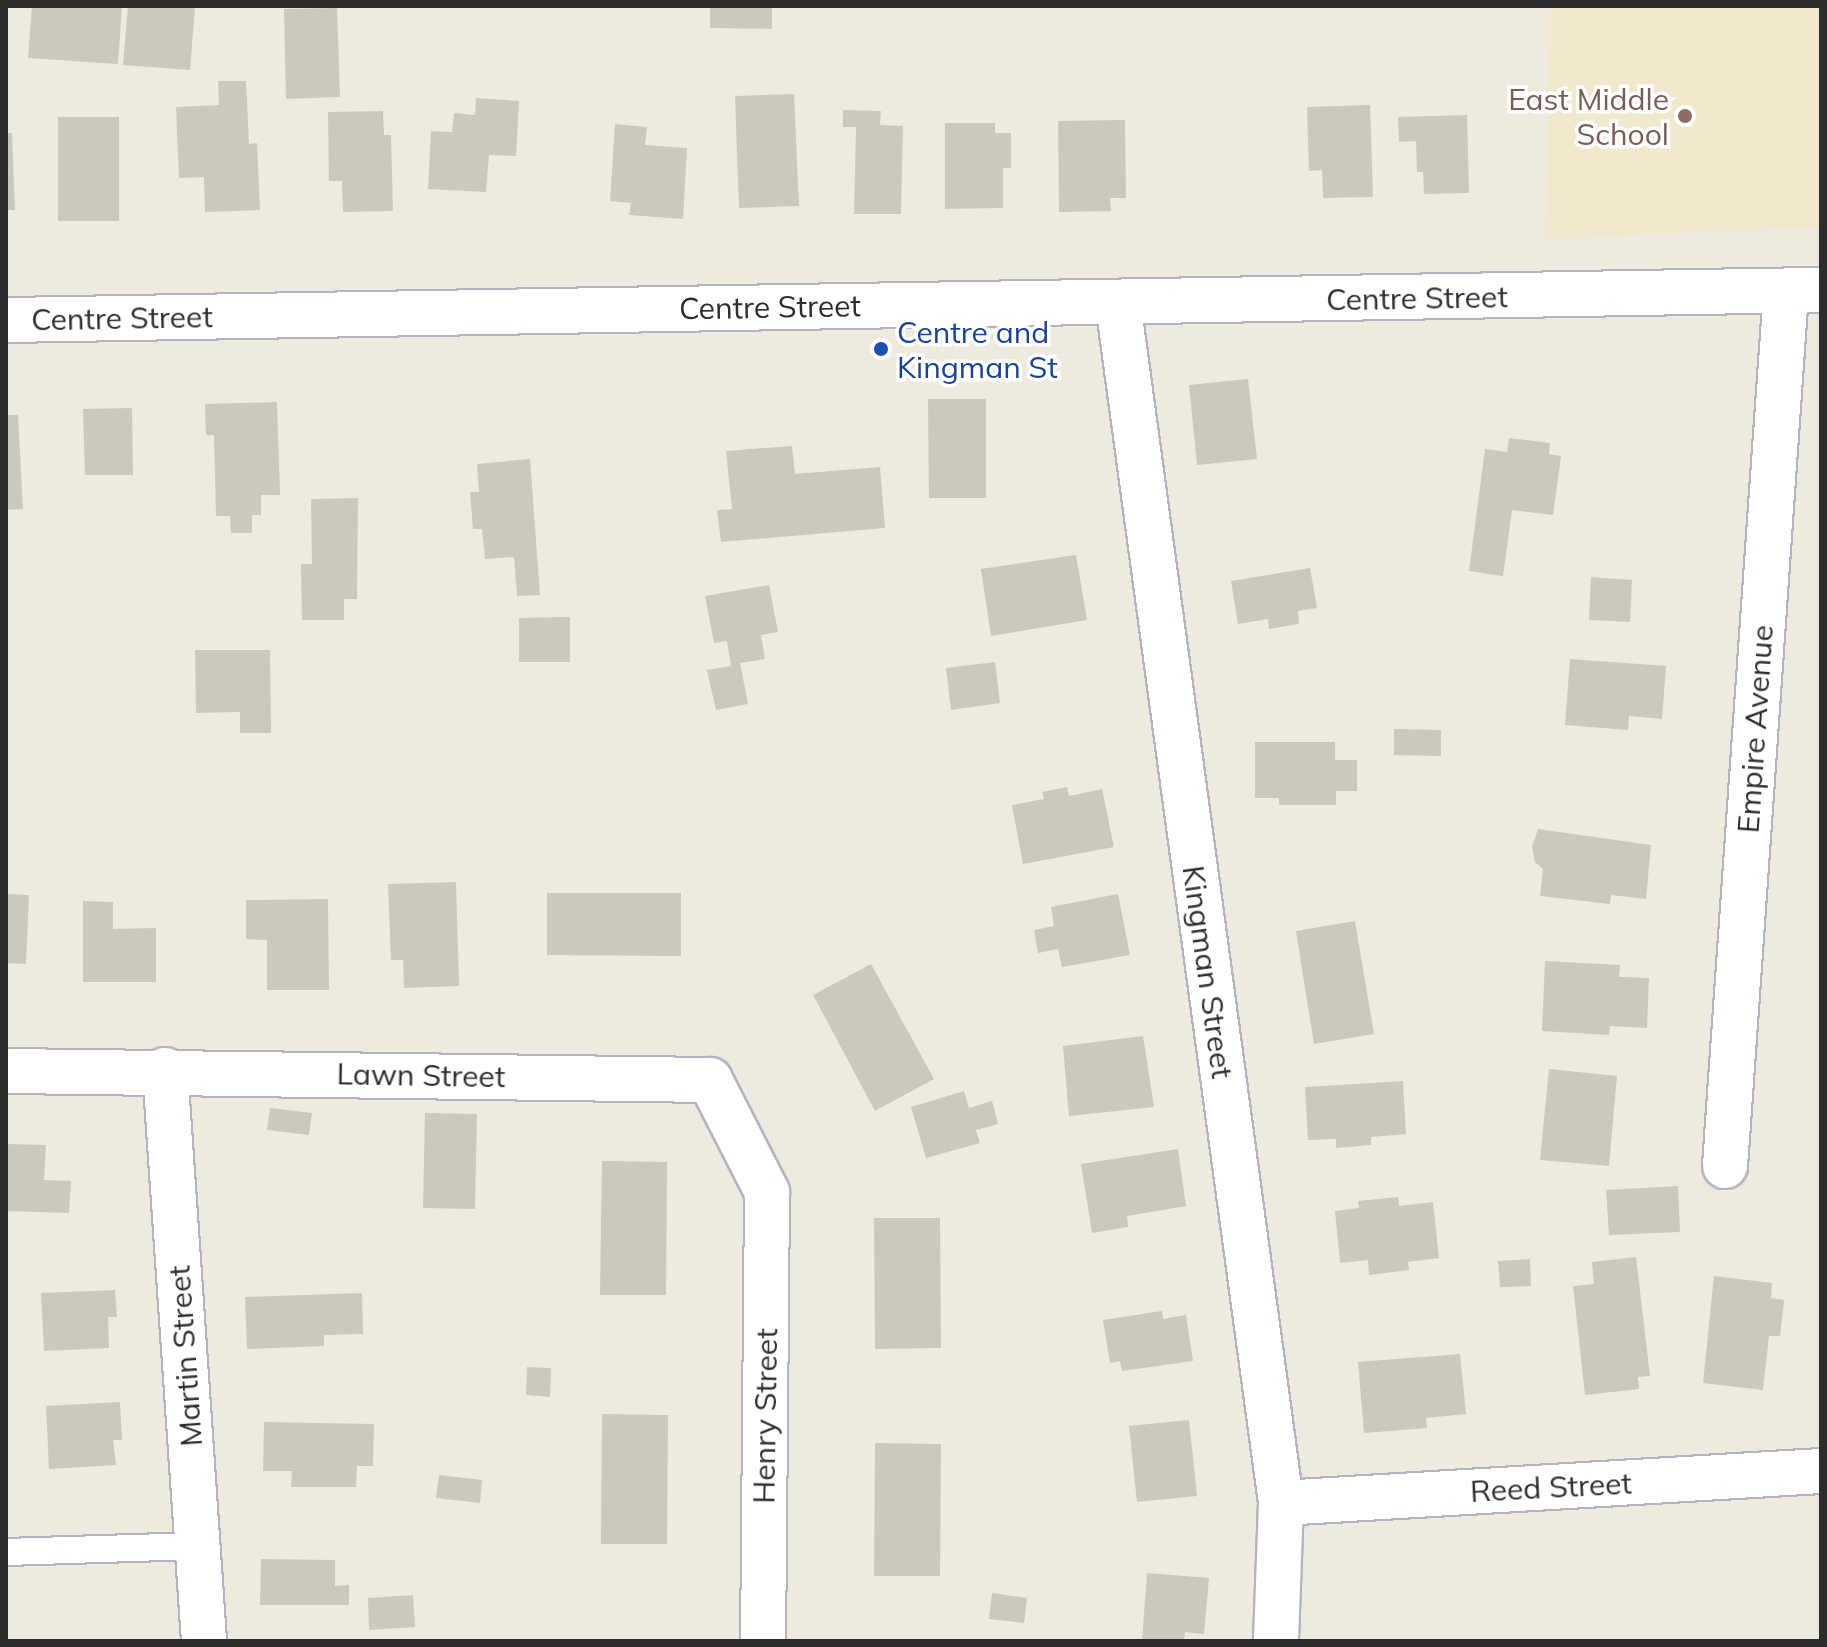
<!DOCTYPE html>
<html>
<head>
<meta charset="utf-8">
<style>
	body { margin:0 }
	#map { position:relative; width:1827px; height:1647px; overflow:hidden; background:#efeadf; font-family:Mulish,sans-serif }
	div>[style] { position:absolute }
	.education>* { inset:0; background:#f1e9ce }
	.building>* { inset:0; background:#cbc8be }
	.roads { filter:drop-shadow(2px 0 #b3b4c1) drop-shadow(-2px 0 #b3b4c1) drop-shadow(0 2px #b3b4c1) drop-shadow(0 -2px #b3b4c1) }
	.service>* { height:26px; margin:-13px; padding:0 13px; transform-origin:13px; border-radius:13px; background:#fff }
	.minor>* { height:44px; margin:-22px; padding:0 22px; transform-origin:22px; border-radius:22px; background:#fff }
	.secondary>* { height:44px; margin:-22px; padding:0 22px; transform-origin:22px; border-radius:22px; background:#fff }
	.dots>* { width:22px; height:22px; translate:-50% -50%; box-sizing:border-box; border:4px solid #fff; border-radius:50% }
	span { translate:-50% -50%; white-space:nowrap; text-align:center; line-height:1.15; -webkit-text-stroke:7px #fff; paint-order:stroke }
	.education-label { font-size:30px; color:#785e54 }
	.right { translate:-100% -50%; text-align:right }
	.street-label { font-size:30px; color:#2d2d2d }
	.transit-label { font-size:30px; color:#164399 }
	.left { translate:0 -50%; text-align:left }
	.frame { position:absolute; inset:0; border:8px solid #2d2d2d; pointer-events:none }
</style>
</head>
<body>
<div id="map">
	<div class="education">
		<div style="clip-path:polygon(1550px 6px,1821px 6px,1821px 227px,1546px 239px)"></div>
	</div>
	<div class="building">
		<div style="clip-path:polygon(32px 6px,122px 6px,118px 64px,28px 58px)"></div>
		<div style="clip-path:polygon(128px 6px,195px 6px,190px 70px,123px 65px)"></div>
		<div style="clip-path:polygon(710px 6px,772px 6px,772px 29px,710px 28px)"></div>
		<div style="clip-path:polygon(337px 8px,340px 97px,286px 99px,284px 9px)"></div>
		<div style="clip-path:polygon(218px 81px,246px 81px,249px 144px,257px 143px,260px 210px,205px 212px,204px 177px,179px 178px,176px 107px,219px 105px)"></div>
		<div style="clip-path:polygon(794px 94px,799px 206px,739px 208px,735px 96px)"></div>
		<div style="clip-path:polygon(476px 98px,519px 101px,516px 156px,489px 155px,486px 192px,428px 189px,431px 131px,452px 132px,454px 113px,475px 115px)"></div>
		<div style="clip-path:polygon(1370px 105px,1373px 197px,1323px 198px,1322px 170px,1309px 171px,1307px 107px)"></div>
		<div style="clip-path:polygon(843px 110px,881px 111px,880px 125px,903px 126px,901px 214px,854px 214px,856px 127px,843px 127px)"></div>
		<div style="clip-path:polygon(383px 111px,384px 135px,391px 135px,393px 211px,343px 212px,342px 181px,329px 181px,328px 112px)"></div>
		<div style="clip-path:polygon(1467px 115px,1469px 193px,1424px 194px,1423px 172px,1417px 172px,1416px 141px,1399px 142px,1398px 117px)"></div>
		<div style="clip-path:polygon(58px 117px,119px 117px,119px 221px,58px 221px)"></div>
		<div style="clip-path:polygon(1125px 120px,1126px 198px,1110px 198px,1111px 211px,1059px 212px,1058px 121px)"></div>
		<div style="clip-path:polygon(945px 123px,995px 123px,995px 133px,1011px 133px,1011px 168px,1003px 168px,1003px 208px,945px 209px)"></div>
		<div style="clip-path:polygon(615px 124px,647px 127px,645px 145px,687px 148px,683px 219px,629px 215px,631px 203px,610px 201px)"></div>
		<div style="clip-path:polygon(6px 133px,12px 133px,15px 210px,6px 210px)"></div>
		<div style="clip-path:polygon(1248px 379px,1257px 459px,1197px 465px,1189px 385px)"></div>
		<div style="clip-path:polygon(928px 399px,986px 399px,986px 498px,929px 498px)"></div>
		<div style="clip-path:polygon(277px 402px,280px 495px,261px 495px,261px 515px,252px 515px,252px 533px,231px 533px,230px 516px,216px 516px,214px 435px,206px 435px,205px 404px)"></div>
		<div style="clip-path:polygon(132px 408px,133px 475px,85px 475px,83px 409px)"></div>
		<div style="clip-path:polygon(6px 415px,18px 415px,23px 509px,6px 510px)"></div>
		<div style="clip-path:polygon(1509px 438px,1550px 443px,1549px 454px,1561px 456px,1553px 515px,1512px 510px,1503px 576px,1469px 571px,1485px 449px,1507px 452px)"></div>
		<div style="clip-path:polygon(792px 446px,795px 474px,880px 467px,885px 528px,721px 542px,717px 510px,732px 509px,726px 451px)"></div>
		<div style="clip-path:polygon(530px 459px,540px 595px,517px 596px,514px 557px,485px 559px,482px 529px,473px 529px,470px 492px,479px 492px,477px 464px)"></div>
		<div style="clip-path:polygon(358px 498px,357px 599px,344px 599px,344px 620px,302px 620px,301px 564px,312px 564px,311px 499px)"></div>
		<div style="clip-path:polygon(1076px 555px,1087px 620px,991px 636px,981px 569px)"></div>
		<div style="clip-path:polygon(1310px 568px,1317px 608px,1298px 611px,1299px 624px,1269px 629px,1268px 619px,1238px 624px,1231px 581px)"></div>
		<div style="clip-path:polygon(1591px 577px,1632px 580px,1630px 622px,1589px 620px)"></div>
		<div style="clip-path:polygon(769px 585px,778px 632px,761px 635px,765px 659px,740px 663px,748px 704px,716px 710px,707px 670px,731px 666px,727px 641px,714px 643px,705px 596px)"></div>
		<div style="clip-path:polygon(570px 617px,570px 662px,519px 662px,519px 618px)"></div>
		<div style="clip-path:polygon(195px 650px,270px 650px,271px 733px,240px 733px,240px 712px,196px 713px)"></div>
		<div style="clip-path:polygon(1570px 659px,1666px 666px,1662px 719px,1629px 716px,1628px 730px,1565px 725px)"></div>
		<div style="clip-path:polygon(995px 662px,1000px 703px,951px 710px,946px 668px)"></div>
		<div style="clip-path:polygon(1394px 729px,1441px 730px,1441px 756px,1394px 755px)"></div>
		<div style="clip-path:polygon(1255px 742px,1335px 742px,1335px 760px,1357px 760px,1357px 791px,1336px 791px,1336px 805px,1279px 805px,1279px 798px,1255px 798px)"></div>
		<div style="clip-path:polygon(1067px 787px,1069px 796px,1102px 789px,1114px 847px,1023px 864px,1012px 805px,1044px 799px,1042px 792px)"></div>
		<div style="clip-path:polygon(1538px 829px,1651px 845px,1646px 899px,1611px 895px,1610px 904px,1540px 896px,1543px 869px,1535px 862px,1532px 847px)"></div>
		<div style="clip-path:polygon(456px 882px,459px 986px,404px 988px,403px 960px,391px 960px,388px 884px)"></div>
		<div style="clip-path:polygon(547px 893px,681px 893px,681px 956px,547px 955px)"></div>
		<div style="clip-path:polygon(6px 894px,29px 895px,26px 964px,6px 963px)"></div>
		<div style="clip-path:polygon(1118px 894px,1130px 955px,1062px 967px,1058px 949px,1038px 953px,1034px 930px,1054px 926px,1051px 907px)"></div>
		<div style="clip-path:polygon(328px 899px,329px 990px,267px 990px,267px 940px,246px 939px,246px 900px)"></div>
		<div style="clip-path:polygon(83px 901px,113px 902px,113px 929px,156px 928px,156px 982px,83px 982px)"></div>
		<div style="clip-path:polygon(1355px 921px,1374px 1034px,1314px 1044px,1296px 931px)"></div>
		<div style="clip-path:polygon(1545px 961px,1620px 965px,1619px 977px,1649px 978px,1647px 1028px,1610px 1026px,1609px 1035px,1542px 1031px)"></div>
		<div style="clip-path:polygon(871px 964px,934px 1079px,875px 1111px,813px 995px)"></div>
		<div style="clip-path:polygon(1143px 1036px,1154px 1107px,1069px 1116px,1063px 1046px)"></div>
		<div style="clip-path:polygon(1549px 1069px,1617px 1076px,1609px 1166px,1540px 1160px)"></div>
		<div style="clip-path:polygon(1403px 1081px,1406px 1134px,1371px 1137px,1371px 1145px,1336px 1148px,1336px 1139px,1308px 1140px,1305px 1087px)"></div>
		<div style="clip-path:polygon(964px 1091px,969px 1108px,992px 1101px,998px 1124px,976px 1130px,980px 1143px,926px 1158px,911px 1107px)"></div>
		<div style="clip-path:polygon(270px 1108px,312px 1113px,309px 1135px,267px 1130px)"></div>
		<div style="clip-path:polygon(425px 1113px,477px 1114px,475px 1209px,423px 1208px)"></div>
		<div style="clip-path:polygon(6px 1144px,46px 1145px,44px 1180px,71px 1181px,69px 1213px,6px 1211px)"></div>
		<div style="clip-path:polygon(1178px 1149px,1186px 1206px,1127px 1216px,1128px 1227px,1092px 1233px,1081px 1164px)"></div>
		<div style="clip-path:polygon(602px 1161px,667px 1162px,666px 1295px,600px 1295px)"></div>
		<div style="clip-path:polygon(1678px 1186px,1680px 1232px,1609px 1235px,1606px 1190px)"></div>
		<div style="clip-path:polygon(1398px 1197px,1399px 1206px,1433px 1202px,1439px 1258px,1408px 1262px,1409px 1270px,1369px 1275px,1368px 1260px,1340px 1263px,1335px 1211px,1359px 1208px,1358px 1201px)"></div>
		<div style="clip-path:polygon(874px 1218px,940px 1218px,941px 1348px,875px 1349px)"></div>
		<div style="clip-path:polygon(1636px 1257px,1650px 1376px,1638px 1377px,1639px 1389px,1585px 1395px,1573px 1286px,1594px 1284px,1592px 1262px)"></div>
		<div style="clip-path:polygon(1530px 1259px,1531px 1286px,1500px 1287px,1498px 1261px)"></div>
		<div style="clip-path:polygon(1714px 1276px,1772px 1283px,1771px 1298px,1784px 1300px,1780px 1336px,1769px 1336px,1763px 1390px,1703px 1383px)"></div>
		<div style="clip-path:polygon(115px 1290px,117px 1317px,108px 1317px,109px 1348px,44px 1351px,41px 1293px)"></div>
		<div style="clip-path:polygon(362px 1293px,363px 1334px,324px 1335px,324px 1346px,247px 1349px,245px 1297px)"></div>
		<div style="clip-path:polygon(1162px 1311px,1163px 1319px,1186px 1315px,1193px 1361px,1122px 1371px,1120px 1361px,1110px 1363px,1103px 1320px)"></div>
		<div style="clip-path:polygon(1460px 1354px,1466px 1414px,1426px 1418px,1427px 1428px,1364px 1433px,1358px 1362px)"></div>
		<div style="clip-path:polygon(527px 1367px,551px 1368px,550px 1397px,526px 1395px)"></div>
		<div style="clip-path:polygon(120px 1402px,122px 1440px,113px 1440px,116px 1465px,49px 1469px,46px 1406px)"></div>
		<div style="clip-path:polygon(602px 1414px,668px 1415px,667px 1544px,601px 1544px)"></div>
		<div style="clip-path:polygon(1189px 1420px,1197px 1496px,1137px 1502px,1129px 1426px)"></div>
		<div style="clip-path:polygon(264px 1422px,374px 1424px,373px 1466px,357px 1466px,356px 1487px,291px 1487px,292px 1471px,263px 1471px)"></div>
		<div style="clip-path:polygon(875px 1443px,941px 1444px,940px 1576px,874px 1576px)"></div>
		<div style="clip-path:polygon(439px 1475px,482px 1480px,480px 1503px,436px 1498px)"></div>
		<div style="clip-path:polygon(261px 1559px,335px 1560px,335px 1586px,349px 1585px,349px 1605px,260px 1605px)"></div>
		<div style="clip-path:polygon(1147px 1573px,1209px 1578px,1204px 1634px,1185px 1632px,1184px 1641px,1142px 1641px)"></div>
		<div style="clip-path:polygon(992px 1593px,1027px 1598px,1024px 1623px,989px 1619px)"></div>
		<div style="clip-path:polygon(413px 1595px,415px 1627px,369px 1630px,368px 1598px)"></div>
	</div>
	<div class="roads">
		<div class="service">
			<div style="left:6px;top:1552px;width:192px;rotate:-1.8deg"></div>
		</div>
		<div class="minor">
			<div style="left:1118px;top:303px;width:1211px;rotate:82.26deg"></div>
			<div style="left:1281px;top:1503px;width:138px;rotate:92.1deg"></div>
			<div style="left:165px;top:1070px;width:572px;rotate:86.09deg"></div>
			<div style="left:6px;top:1071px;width:704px;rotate:0.73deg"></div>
			<div style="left:710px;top:1080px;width:126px;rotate:63deg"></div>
			<div style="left:767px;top:1192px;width:449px;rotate:90.5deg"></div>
			<div style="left:1725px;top:1166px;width:876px;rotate:-86.01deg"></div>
			<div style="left:1281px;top:1503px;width:541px;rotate:-3.39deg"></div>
		</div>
		<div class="secondary">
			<div style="left:6px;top:320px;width:1815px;rotate:-0.95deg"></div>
		</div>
	</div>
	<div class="dots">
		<div style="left:1685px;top:116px;background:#8d6e63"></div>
		<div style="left:881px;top:349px;background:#1a4fb4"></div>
	</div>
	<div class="education-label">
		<span class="right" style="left:1669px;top:116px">East Middle<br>School</span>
	</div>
	<div class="street-label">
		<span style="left:1417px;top:298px;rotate:-1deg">Centre Street</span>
		<span style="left:770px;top:307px;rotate:-1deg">Centre Street</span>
		<span style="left:122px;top:318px;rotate:-1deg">Centre Street</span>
		<span style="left:1755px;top:729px;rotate:-86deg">Empire Avenue</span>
		<span style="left:1208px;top:972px;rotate:82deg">Kingman Street</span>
		<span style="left:421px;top:1075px;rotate:1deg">Lawn Street</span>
		<span style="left:185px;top:1356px;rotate:-94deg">Martin Street</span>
		<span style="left:765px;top:1416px;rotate:-89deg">Henry Street</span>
		<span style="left:1551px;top:1487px;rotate:-3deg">Reed Street</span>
	</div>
	<div class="transit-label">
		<span class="left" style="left:897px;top:349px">Centre and<br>Kingman St</span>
	</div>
	<div class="frame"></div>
</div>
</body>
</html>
